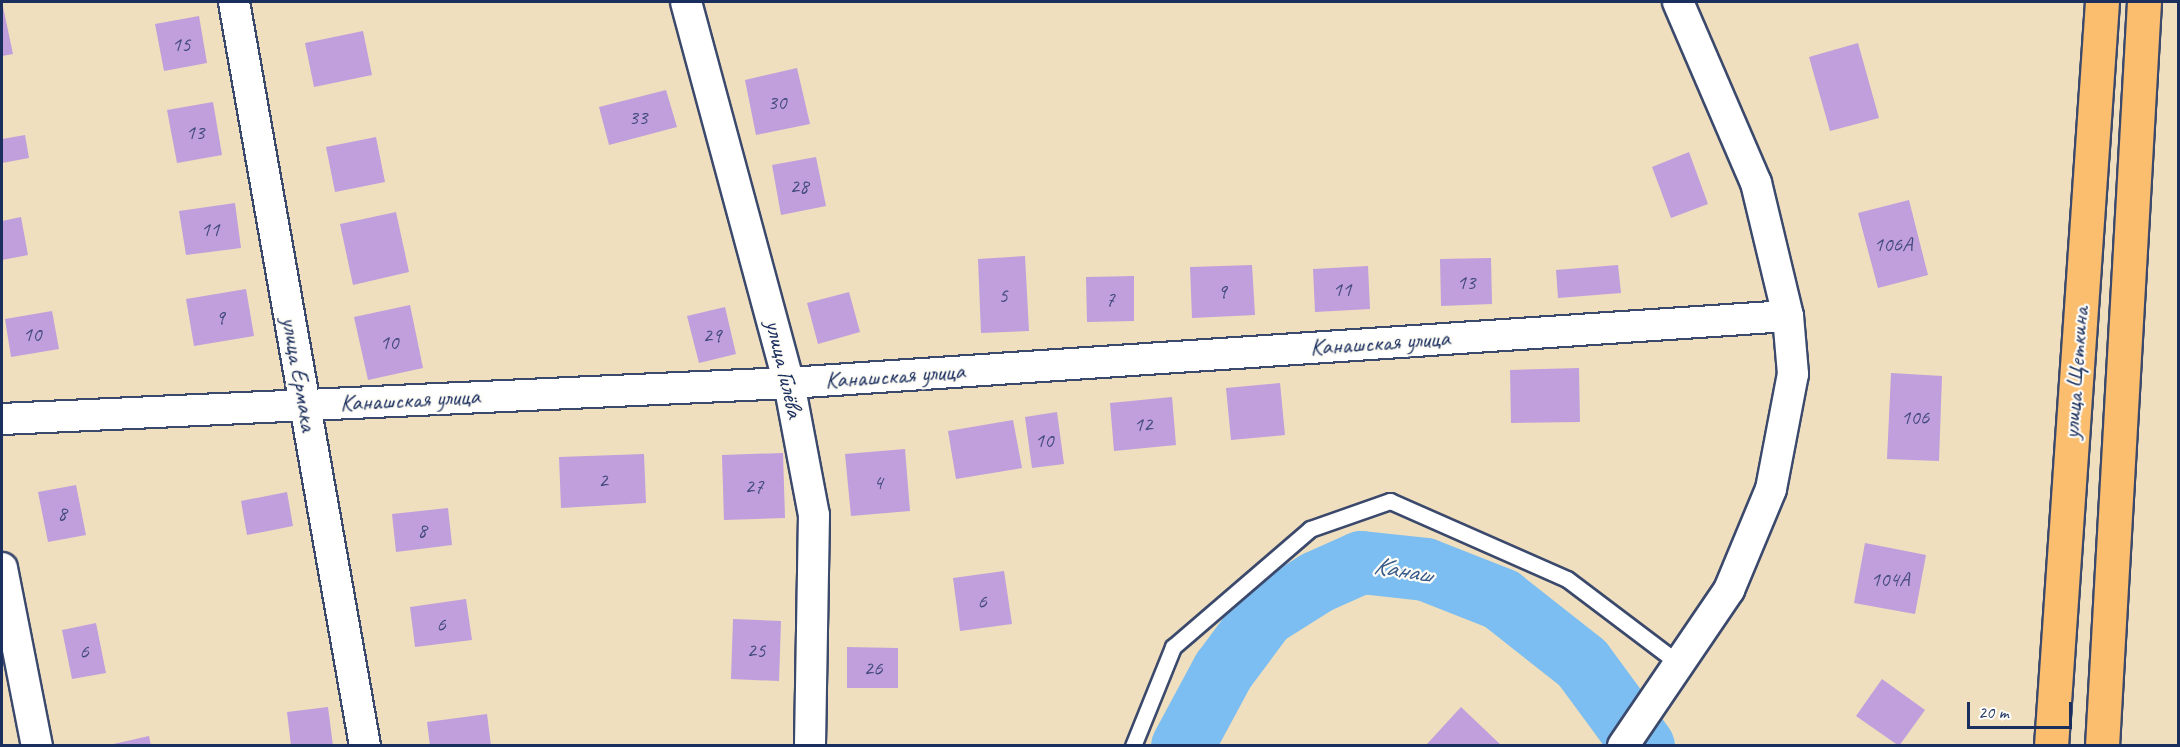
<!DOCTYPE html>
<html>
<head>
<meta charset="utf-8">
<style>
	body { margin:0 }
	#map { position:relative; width:2180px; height:747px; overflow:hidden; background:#efdfbe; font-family:Caveat,sans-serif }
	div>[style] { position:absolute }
	.river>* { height:63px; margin:-31.5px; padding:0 31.5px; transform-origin:31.5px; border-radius:31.5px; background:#7cbef1 }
	.building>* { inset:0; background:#c09fdc }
	.roads { filter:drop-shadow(2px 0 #3b496c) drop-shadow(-2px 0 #3b496c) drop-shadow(0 2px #3b496c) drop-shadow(0 -2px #3b496c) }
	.lane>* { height:15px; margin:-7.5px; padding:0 7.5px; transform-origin:7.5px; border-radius:7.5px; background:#fff }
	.street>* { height:30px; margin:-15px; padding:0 15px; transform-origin:15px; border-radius:15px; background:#fff }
	.primary>* { height:33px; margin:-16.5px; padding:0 16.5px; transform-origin:16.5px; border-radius:16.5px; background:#fbbd6e }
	span { translate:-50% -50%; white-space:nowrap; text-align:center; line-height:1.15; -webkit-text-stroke:4.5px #fdfcf7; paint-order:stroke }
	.number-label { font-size:21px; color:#444b7e }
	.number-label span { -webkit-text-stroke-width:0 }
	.street-label { font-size:24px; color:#1b2f5e }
	.water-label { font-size:26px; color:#385a8a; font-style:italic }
	.frame { position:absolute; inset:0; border:3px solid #1b2f5e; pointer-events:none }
	.scale { position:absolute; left:1967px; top:702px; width:105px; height:27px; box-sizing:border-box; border:3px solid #1b2f5e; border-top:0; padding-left:8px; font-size:18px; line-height:21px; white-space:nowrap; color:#1b2f5e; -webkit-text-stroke:4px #fdfcf7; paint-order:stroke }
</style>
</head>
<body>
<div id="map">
	<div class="river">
		<div style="left:1182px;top:746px;width:86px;rotate:-61.7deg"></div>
		<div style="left:1223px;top:670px;width:69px;rotate:-53.3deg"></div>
		<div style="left:1264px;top:615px;width:62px;rotate:-32.4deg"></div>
		<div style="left:1316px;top:582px;width:49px;rotate:-24deg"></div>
		<div style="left:1361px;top:562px;width:64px;rotate:6.2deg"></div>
		<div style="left:1425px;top:569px;width:82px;rotate:21.5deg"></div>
		<div style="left:1501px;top:599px;width:103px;rotate:38.3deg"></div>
		<div style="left:1582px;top:663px;width:103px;rotate:53.7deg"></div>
	</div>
	<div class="building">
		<div style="clip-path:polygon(2px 2px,13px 54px,2px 56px)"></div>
		<div style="clip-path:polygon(199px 16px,207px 63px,164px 71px,155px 24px)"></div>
		<div style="clip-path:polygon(363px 31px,372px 75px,314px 87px,305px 43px)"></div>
		<div style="clip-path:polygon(1858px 43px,1879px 118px,1830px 131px,1809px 57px)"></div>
		<div style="clip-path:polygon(797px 68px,810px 124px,756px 135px,745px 80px)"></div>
		<div style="clip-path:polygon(666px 90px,677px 127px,609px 145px,599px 107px)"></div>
		<div style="clip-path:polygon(213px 102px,222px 155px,177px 163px,167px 110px)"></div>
		<div style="clip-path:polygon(25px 135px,29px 158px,2px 163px,2px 139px)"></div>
		<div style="clip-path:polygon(376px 137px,385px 182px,335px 192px,326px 147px)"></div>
		<div style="clip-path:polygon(1689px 152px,1708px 204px,1671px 218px,1652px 167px)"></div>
		<div style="clip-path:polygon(816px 157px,826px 206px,781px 215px,772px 165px)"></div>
		<div style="clip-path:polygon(1909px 200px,1928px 275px,1878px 288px,1858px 213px)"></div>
		<div style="clip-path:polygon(235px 203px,241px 248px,186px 255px,179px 211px)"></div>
		<div style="clip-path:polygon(396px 212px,409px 272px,353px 285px,340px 224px)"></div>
		<div style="clip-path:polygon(21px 217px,28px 255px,2px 260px,2px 221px)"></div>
		<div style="clip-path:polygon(1025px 256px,1029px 331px,981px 333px,978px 259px)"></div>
		<div style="clip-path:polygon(1491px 258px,1492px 304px,1441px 306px,1440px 259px)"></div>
		<div style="clip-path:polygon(1252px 265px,1255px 315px,1192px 318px,1190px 267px)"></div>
		<div style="clip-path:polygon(1618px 265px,1621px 293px,1558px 298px,1556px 270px)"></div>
		<div style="clip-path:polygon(1368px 266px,1370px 309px,1315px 312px,1313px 269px)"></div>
		<div style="clip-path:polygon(1134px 276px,1134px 321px,1087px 322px,1086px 277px)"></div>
		<div style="clip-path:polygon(246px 289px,254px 336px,194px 346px,186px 299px)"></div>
		<div style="clip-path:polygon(849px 292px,860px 332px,818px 344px,807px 303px)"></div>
		<div style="clip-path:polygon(410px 305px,423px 368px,368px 380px,354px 317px)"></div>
		<div style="clip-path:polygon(725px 307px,736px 354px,699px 363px,687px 316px)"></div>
		<div style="clip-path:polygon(52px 311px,59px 349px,11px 357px,5px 319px)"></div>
		<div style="clip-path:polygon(1579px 368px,1580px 422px,1511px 423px,1510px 370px)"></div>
		<div style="clip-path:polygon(1891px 373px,1942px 376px,1939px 461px,1887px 459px)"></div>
		<div style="clip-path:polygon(1280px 383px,1285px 435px,1231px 440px,1226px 388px)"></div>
		<div style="clip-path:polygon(1172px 397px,1176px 445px,1114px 451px,1110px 403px)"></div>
		<div style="clip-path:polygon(1057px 412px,1064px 464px,1032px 468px,1025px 417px)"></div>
		<div style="clip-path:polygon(1013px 420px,1022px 468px,956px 479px,948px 431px)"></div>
		<div style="clip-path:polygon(905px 449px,910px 511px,851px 516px,845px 454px)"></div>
		<div style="clip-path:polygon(783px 453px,785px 518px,724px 520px,722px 455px)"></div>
		<div style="clip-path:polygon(644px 454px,646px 503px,561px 508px,559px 457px)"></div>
		<div style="clip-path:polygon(76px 485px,86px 535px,48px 542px,38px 492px)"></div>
		<div style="clip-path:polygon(287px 492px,293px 526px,247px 535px,241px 501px)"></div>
		<div style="clip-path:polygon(448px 508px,452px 545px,396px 552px,392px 514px)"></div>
		<div style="clip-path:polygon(1865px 543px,1926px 555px,1915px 614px,1854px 603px)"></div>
		<div style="clip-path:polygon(1004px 571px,1012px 624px,960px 631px,953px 578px)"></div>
		<div style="clip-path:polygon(466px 599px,472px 640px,415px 647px,410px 607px)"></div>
		<div style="clip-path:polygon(733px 619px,781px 621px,779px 681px,731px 679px)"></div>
		<div style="clip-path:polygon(96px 623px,106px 673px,72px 679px,62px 630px)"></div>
		<div style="clip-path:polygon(847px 647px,898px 648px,898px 688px,847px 688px)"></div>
		<div style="clip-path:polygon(1882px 679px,1925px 710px,1899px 746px,1856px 716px)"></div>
		<div style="clip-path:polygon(328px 707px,333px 746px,291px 746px,287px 712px)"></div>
		<div style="clip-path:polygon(1461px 707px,1502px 746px,1427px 744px)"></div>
		<div style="clip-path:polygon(487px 714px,491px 746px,430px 746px,427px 722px)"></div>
		<div style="clip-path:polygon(149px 736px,151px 746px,109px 746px,109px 745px)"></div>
	</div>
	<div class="roads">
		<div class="lane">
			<div style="left:1133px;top:746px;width:107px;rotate:-68deg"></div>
			<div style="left:1173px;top:647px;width:181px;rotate:-40.7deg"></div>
			<div style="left:1310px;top:529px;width:85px;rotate:-19.3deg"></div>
			<div style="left:1390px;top:501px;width:193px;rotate:23.8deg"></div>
			<div style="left:1567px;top:579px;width:139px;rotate:37.1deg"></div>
		</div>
		<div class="street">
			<div style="left:234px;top:2px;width:755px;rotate:80.01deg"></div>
			<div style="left:686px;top:2px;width:395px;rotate:74.9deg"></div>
			<div style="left:789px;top:383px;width:134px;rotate:79.3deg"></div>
			<div style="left:814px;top:515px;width:231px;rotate:91deg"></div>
			<div style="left:2px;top:419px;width:788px;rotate:-2.62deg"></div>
			<div style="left:789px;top:383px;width:1001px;rotate:-3.84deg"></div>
			<div style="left:2px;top:568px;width:181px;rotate:78.9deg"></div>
			<div style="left:1623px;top:746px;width:189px;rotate:-55.8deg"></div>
			<div style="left:1729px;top:590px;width:109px;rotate:-67.4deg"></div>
			<div style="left:1771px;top:489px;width:117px;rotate:-79.2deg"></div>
			<div style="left:1793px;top:374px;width:58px;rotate:-94.9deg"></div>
			<div style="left:1788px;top:316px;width:137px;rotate:-103.5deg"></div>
			<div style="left:1756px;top:183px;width:197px;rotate:-113.3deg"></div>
		</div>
		<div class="primary">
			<div style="left:2051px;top:746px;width:746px;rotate:-86.08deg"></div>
			<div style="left:2102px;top:746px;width:745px;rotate:-86.77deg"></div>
		</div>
	</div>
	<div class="number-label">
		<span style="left:181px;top:44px">15</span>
		<span style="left:777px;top:102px">30</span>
		<span style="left:638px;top:117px">33</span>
		<span style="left:195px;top:132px">13</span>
		<span style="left:799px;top:186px">28</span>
		<span style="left:210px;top:229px">11</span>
		<span style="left:1893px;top:244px">106А</span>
		<span style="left:1466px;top:282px">13</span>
		<span style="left:1342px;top:289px">11</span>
		<span style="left:1222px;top:291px">9</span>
		<span style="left:1003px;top:295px">5</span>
		<span style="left:1110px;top:299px">7</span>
		<span style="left:220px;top:317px">9</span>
		<span style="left:32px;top:334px">10</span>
		<span style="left:712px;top:335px">29</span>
		<span style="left:389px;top:342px">10</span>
		<span style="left:1915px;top:417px">106</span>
		<span style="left:1143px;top:424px">12</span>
		<span style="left:1044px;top:440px">10</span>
		<span style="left:603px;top:480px">2</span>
		<span style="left:878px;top:482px">4</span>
		<span style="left:754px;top:486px">27</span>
		<span style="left:62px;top:513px">8</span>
		<span style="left:422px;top:530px">8</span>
		<span style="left:1890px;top:579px">104А</span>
		<span style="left:982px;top:601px">6</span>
		<span style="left:441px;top:624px">6</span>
		<span style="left:756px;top:650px">25</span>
		<span style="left:84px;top:651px">6</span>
		<span style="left:873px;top:668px">26</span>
	</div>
	<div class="street-label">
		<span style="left:1380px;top:343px;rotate:-4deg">Канашская улица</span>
		<span style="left:784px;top:369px;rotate:77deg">улица Гилёва</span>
		<span style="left:2076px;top:373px;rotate:-86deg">улица Щеткина</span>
		<span style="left:299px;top:374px;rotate:80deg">улица Ермака</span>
		<span style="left:895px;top:376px;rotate:-4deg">Канашская улица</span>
		<span style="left:410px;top:400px;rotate:-3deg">Канашская улица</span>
	</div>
	<div class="water-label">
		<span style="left:1403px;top:570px;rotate:10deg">Канаш</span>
	</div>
	<div class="frame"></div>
	<div class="scale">20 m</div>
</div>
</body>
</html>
